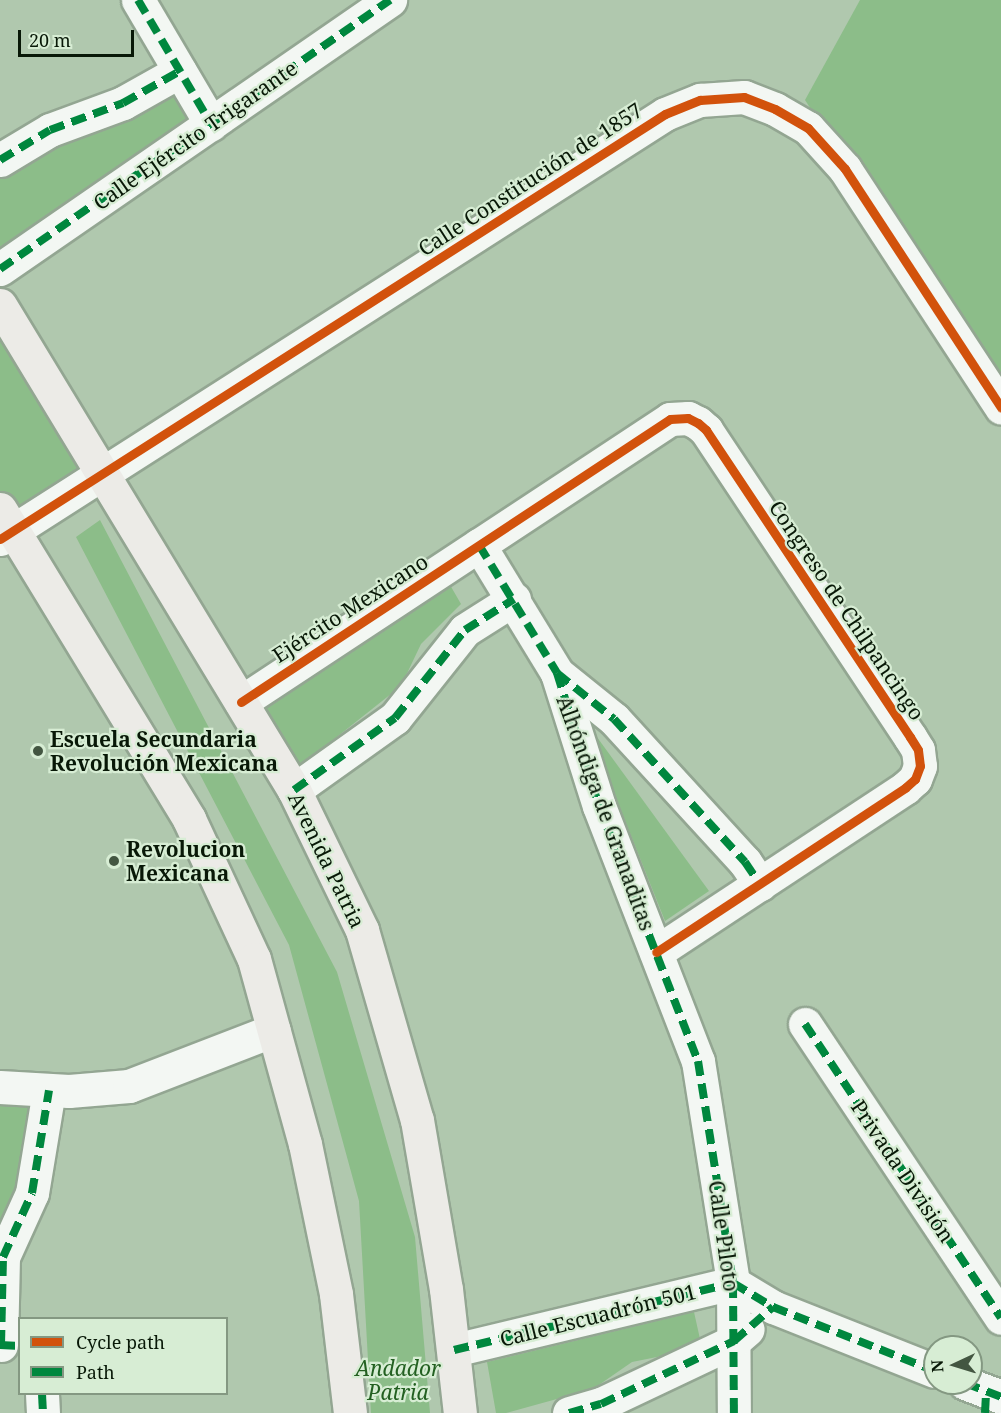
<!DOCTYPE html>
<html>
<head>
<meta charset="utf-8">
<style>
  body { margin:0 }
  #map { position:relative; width:1001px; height:1413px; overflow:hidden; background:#b0c8ae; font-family:"Noto Serif",serif }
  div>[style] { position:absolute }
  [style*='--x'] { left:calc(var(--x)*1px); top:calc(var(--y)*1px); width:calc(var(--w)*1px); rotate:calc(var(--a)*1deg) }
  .green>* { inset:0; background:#8cbd89 }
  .roads { filter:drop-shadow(2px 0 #93a692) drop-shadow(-2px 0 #93a692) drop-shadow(0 2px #93a692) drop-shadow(0 -2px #93a692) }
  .street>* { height:33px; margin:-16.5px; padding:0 16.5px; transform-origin:16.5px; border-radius:16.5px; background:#f3f7f3 }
  .secondary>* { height:33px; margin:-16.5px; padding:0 16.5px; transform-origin:16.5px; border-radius:16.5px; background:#ecebe7 }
  .quiet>* { height:8px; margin-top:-4px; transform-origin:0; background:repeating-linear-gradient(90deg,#00873e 0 15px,transparent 0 23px) }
  .cycleway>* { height:9px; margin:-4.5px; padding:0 4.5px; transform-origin:4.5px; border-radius:4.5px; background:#d2520c }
  .dots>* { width:16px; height:16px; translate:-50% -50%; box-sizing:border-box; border:3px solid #d7edd4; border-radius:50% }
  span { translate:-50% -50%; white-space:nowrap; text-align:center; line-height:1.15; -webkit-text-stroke:4.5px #d7edd4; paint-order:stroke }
  .street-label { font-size:21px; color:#081807 }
  .poi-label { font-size:21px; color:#081807; font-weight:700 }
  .left { translate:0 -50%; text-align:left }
  .park-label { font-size:21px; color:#236021; font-style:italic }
  .legend { position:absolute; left:18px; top:1317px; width:210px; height:78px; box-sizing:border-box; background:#d7edd4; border:2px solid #849882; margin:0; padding:8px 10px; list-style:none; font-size:18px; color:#081807 }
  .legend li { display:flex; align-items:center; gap:12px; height:30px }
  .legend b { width:30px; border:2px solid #849882 }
  .north { position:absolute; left:923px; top:1335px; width:60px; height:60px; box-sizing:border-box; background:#d7edd4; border:2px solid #849882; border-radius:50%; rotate:266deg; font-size:16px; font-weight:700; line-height:24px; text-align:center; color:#081807 }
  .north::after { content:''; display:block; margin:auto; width:21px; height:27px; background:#435641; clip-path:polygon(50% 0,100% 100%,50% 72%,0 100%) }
  .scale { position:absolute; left:18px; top:30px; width:116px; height:27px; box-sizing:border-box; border:3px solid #081807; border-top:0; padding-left:8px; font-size:18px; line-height:21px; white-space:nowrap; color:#081807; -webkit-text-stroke:4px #d7edd4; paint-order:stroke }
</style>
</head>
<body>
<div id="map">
  <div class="green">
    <div style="clip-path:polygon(860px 0,1001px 0,1001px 402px,805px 100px)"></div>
    <div style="clip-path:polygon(180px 71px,211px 124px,0 269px,0 160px)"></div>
    <div style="clip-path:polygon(0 321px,85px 468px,8px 521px,0 509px)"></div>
    <div style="clip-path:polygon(100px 520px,337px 972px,415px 1237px,430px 1413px,371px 1413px,359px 1201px,289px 945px,76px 537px)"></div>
    <div style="clip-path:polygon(446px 578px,461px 604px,421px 644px,401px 686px,294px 771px,255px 708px)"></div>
    <div style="clip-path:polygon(594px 733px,709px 891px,665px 921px,610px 783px)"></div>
    <div style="clip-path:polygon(0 1087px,42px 1089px,0 1345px)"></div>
    <div style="clip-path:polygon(694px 1312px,702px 1348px,632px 1362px,593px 1389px,506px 1413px,496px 1413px,487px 1362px)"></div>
  </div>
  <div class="roads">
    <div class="street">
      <div style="--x:138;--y:0;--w:144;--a:59.5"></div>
      <div style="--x:0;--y:160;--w:58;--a:-31"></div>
      <div style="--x:50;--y:130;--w:78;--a:-20.3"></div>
      <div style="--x:123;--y:103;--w:65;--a:-29.3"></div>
      <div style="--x:0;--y:269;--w:474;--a:-34.6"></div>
      <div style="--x:0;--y:539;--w:789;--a:-32.58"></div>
      <div style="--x:665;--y:114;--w:38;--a:-22"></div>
      <div style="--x:700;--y:100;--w:44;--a:-3.9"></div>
      <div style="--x:744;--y:97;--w:33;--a:21"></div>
      <div style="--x:775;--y:109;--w:38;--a:30"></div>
      <div style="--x:808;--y:128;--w:55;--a:47.9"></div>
      <div style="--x:845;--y:169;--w:285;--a:56.8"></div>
      <div style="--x:479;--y:545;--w:150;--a:58.6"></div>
      <div style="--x:557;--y:673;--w:139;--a:72.5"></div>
      <div style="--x:599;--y:806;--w:274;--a:68.8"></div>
      <div style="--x:698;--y:1061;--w:225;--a:81"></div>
      <div style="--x:733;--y:1283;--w:130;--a:89.6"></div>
      <div style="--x:557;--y:673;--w:73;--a:38.9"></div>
      <div style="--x:614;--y:719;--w:194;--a:47.5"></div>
      <div style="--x:745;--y:862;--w:27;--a:56"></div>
      <div style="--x:241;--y:702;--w:514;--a:-33.41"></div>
      <div style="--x:670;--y:419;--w:18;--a:-3"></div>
      <div style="--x:688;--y:418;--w:11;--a:27"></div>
      <div style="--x:698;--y:423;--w:11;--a:41"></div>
      <div style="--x:706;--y:430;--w:369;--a:56.4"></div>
      <div style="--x:910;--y:737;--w:15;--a:58"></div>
      <div style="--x:918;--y:750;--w:16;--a:83"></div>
      <div style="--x:920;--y:766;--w:14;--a:111"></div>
      <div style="--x:915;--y:779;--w:13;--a:138"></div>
      <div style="--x:905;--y:788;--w:298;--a:146.6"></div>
      <div style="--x:294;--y:790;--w:124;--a:-35.5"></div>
      <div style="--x:395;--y:718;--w:112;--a:-51.5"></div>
      <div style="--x:465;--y:630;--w:58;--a:-32.3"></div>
      <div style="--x:805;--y:1024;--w:353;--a:56.3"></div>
      <div style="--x:0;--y:1087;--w:69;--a:3.3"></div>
      <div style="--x:69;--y:1091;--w:60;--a:-4.8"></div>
      <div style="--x:129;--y:1086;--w:155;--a:-21.1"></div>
      <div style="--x:1;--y:1345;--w:88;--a:-88.7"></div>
      <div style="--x:3;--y:1257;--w:70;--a:-65.6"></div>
      <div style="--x:32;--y:1193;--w:104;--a:-80.6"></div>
      <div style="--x:454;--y:1350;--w:287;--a:-13.5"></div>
      <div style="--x:733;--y:1283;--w:47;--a:31"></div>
      <div style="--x:773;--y:1307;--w:174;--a:21.6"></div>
      <div style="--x:965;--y:1383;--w:39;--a:21"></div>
      <div style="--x:42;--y:1394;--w:19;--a:87"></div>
      <div style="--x:569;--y:1413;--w:33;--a:-16"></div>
      <div style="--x:601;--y:1404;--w:147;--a:-25.3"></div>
      <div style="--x:734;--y:1341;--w:18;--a:-41"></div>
    </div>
    <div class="secondary">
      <div style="--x:0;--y:305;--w:567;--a:58.78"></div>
      <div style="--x:294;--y:790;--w:156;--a:64.1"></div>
      <div style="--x:362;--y:930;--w:198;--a:73.9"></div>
      <div style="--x:417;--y:1120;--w:171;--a:80.3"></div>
      <div style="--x:446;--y:1289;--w:125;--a:83.6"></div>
      <div style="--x:0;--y:509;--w:363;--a:58.6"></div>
      <div style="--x:189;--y:819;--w:154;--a:65.1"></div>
      <div style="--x:254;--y:959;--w:192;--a:74.6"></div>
      <div style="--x:305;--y:1144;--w:153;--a:78.3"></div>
      <div style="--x:336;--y:1294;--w:120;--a:83.3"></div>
    </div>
  </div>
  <div class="quiet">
    <div style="--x:138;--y:0;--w:144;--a:59.5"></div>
    <div style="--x:0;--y:160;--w:58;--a:-31"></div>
    <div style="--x:50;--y:130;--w:78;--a:-20.3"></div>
    <div style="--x:123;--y:103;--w:65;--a:-29.3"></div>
    <div style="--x:0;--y:269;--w:474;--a:-34.6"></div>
    <div style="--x:479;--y:545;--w:150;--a:58.6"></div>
    <div style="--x:557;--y:673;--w:139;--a:72.5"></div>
    <div style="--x:599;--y:806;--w:274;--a:68.8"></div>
    <div style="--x:698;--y:1061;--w:225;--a:81"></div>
    <div style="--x:733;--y:1283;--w:130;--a:89.6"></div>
    <div style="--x:557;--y:673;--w:73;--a:38.9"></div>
    <div style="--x:614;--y:719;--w:194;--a:47.5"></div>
    <div style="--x:745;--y:862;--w:27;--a:56"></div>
    <div style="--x:294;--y:790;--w:124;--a:-35.5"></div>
    <div style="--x:395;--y:718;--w:112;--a:-51.5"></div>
    <div style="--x:465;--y:630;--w:58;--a:-32.3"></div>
    <div style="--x:805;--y:1024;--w:353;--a:56.3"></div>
    <div style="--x:0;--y:1345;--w:20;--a:3"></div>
    <div style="--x:1;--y:1345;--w:88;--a:-88.7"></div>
    <div style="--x:3;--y:1257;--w:70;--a:-65.6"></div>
    <div style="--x:32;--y:1193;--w:104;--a:-80.6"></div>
    <div style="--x:454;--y:1350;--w:287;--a:-13.5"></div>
    <div style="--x:733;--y:1283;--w:47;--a:31"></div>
    <div style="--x:773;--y:1307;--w:174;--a:21.6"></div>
    <div style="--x:965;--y:1383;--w:39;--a:21"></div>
    <div style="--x:42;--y:1394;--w:19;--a:87"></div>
    <div style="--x:569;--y:1413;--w:33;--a:-16"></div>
    <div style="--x:601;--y:1404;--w:147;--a:-25.3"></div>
    <div style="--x:734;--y:1341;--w:52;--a:-41.1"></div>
    <div style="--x:985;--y:1413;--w:22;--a:-87"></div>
  </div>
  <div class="cycleway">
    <div style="--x:0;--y:539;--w:789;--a:-32.58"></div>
    <div style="--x:665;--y:114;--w:38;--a:-22"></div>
    <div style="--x:700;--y:100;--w:44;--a:-3.9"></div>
    <div style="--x:744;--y:97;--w:33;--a:21"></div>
    <div style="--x:775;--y:109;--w:38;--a:30"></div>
    <div style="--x:808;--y:128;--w:55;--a:47.9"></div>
    <div style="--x:845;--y:169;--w:285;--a:56.8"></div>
    <div style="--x:241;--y:702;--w:514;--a:-33.41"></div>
    <div style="--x:670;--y:419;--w:18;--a:-3"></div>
    <div style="--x:688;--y:418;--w:11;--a:27"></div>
    <div style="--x:698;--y:423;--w:11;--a:41"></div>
    <div style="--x:706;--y:430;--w:369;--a:56.4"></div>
    <div style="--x:910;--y:737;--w:15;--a:58"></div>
    <div style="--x:918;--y:750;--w:16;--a:83"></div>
    <div style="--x:920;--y:766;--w:14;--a:111"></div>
    <div style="--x:915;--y:779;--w:13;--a:138"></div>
    <div style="--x:905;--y:788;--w:298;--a:146.6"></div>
  </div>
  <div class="dots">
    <div style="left:38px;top:751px;background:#435641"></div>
    <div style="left:114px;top:861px;background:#435641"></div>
  </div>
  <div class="street-label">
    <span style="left:195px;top:135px;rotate:-35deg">Calle Ejército Trigarante</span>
    <span style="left:530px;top:179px;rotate:-33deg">Calle Constitución de 1857</span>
    <span style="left:350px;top:608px;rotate:-33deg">Ejército Mexicano</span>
    <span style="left:847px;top:610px;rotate:56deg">Congreso de Chilpancingo</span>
    <span style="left:606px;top:813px;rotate:70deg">Alhóndiga de Granaditas</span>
    <span style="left:327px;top:860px;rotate:64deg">Avenida Patria</span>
    <span style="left:903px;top:1171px;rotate:56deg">Privada División</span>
    <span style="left:724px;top:1236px;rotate:82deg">Calle Piloto</span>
    <span style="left:598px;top:1315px;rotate:-14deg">Calle Escuadrón 501</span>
  </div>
  <div class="poi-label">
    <span class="left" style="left:50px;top:751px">Escuela Secundaria<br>Revolución Mexicana</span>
    <span class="left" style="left:126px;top:861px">Revolucion<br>Mexicana</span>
  </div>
  <div class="park-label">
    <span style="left:398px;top:1380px">Andador<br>Patria</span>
  </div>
  <ul class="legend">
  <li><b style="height:8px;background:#d2520c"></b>Cycle path</li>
  <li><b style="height:8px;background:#00873e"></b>Path</li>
  </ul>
  <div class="north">N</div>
  <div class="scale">20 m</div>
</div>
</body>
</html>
